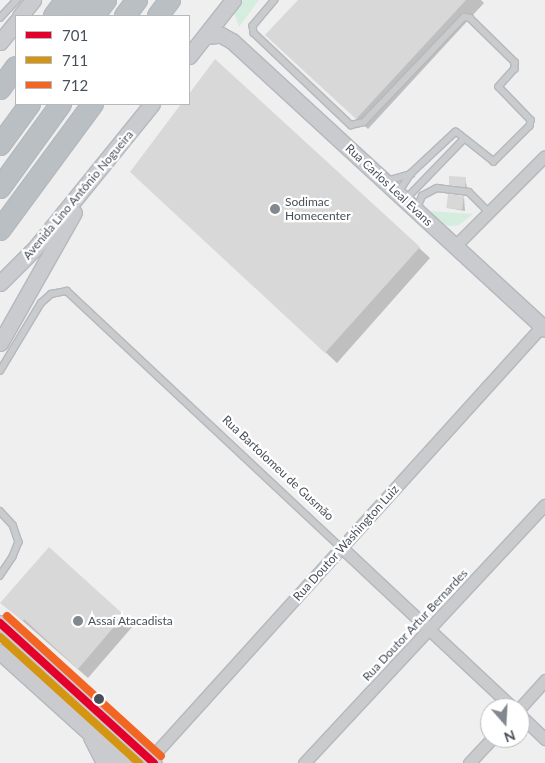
<!DOCTYPE html>
<html>
<head>
<meta charset="utf-8">
<style>
  body { margin:0 }
  #map { position:relative; width:545px; height:763px; overflow:hidden; background:#efefef; font-family:Lato,sans-serif }
  div>[style] { position:absolute }
  [style*='--x'] { left:calc(var(--x)*1px); top:calc(var(--y)*1px); width:calc(var(--w)*1px); rotate:calc(var(--a)*1deg) }
  .green>* { inset:0; background:#d4edde }
  .shadow>* { inset:0; background:#0003 }
  .building>* { inset:0; background:#d8d8d9; transform-origin:0 0 }
  .roads { filter:drop-shadow(1px 0 #b4b9be) drop-shadow(-1px 0 #b4b9be) drop-shadow(0 1px #b4b9be) drop-shadow(0 -1px #b4b9be) }
  .lane>* { height:5.5px; margin:-2.75px; padding:0 2.75px; transform-origin:2.75px; border-radius:2.75px; background:#c9cbcd }
  .street>* { height:11px; margin:-5.5px; padding:0 5.5px; transform-origin:5.5px; border-radius:5.5px; background:#c9cbcd }
  .secondary>* { height:15px; margin:-7.5px; padding:0 7.5px; transform-origin:7.5px; border-radius:7.5px; background:#cacbce }
  .highway>* { height:20px; margin:-10px; padding:0 10px; transform-origin:10px; border-radius:10px; background:#babfc4 }
  .bus-1>* { height:8px; margin:-4px; padding:0 4px; transform-origin:4px; border-radius:4px; background:#e4002b }
  .bus-2>* { height:8px; margin:-4px; padding:0 4px; transform-origin:4px; border-radius:4px; background:#d49512 }
  .bus-3>* { height:8px; margin:-4px; padding:0 4px; transform-origin:4px; border-radius:4px; background:#f26522 }
  .dots>* { width:14px; height:14px; translate:-50% -50%; box-sizing:border-box; border:2px solid #fff; border-radius:50% }
  span { translate:-50% -50%; white-space:nowrap; text-align:center; line-height:1.15; -webkit-text-stroke:4.5px #fff; paint-order:stroke }
  .street-label { font-size:12px; color:#47505a }
  .poi-label { font-size:12px; color:#47505a }
  .left { translate:0 -50%; text-align:left }
  .legend { position:absolute; left:15px; top:15px; width:175px; height:90px; box-sizing:border-box; background:#fff; border:1px solid #b5b9bd; margin:0; padding:6px 9px; list-style:none; font-size:15px; color:#47505a }
  .legend li { display:flex; align-items:center; gap:10px; height:25px }
  .legend b { width:25px; border:1px solid #b5b9bd }
  .north { position:absolute; left:480px; top:698px; width:50px; height:50px; box-sizing:border-box; background:#fff; border:1px solid #b5b9bd; border-radius:50%; rotate:161deg; font-size:14px; font-weight:700; line-height:20px; text-align:center; color:#47505a }
  .north::after { content:''; display:block; margin:auto; width:18px; height:22px; background:#82888e; clip-path:polygon(50% 0,100% 100%,50% 72%,0 100%) }
</style>
</head>
<body>
<div id="map">
  <div class="green">
    <div style="clip-path:polygon(243px 0,259px 0,239px 27px,234px 12px)"></div>
    <div style="clip-path:polygon(430px 211px,473px 214px,459px 225px,451px 226px,444px 225px)"></div>
  </div>
  <div class="shadow">
    <div style="clip-path:polygon(300px 0,481px 0,484px 3px,368px 129px,278px 46px)"></div>
    <div style="clip-path:polygon(215px 61px,430px 258px,337px 363px,132px 172px,183px 104px,189px 104px,189px 96px)"></div>
    <div style="clip-path:polygon(465px 178px,467px 188px,450px 184px)"></div>
    <div style="clip-path:polygon(464px 197px,465px 211px,448px 208px)"></div>
    <div style="clip-path:polygon(2px 603px,123px 616px,133px 626px,88px 678px)"></div>
  </div>
  <div class="building">
    <div style="clip-path:polygon(298px 0,466px 0,356px 119px,265px 35px)"></div>
    <div style="clip-path:polygon(215px 59px,420px 247px,325px 353px,130px 172px,181px 104px,189px 104px,189px 94px)"></div>
    <div style="clip-path:polygon(449px 176px,466px 177px,465px 187px,449px 185px)"></div>
    <div style="left:448px;top:194px;width:16px;height:14px;rotate:7deg"></div>
    <div style="clip-path:polygon(49px 547px,124px 615px,78px 669px,24px 619px,23px 621px,0 603px)"></div>
  </div>
  <div class="roads">
    <div class="lane">
      <div style="--x:275;--y:0;--w:34;--a:130"></div>
      <div style="--x:253;--y:26;--w:7;--a:82"></div>
      <div style="--x:254;--y:33;--w:134;--a:43.5"></div>
      <div style="--x:351;--y:125;--w:13;--a:-13"></div>
      <div style="--x:364;--y:122;--w:145;--a:-46.4"></div>
      <div style="--x:464;--y:17;--w:6;--a:9"></div>
      <div style="--x:470;--y:18;--w:63;--a:44.4"></div>
      <div style="--x:515;--y:62;--w:7;--a:90"></div>
      <div style="--x:515;--y:69;--w:24;--a:132"></div>
      <div style="--x:499;--y:87;--w:46;--a:45.9"></div>
      <div style="--x:531;--y:120;--w:6;--a:99"></div>
      <div style="--x:530;--y:126;--w:51;--a:135"></div>
      <div style="--x:494;--y:162;--w:48;--a:-141.7"></div>
      <div style="--x:456;--y:132;--w:62;--a:137"></div>
      <div style="--x:411;--y:174;--w:24;--a:123"></div>
      <div style="--x:0;--y:18;--w:25;--a:-47"></div>
      <div style="--x:387;--y:181;--w:25;--a:-16"></div>
      <div style="--x:405;--y:200;--w:85;--a:-46"></div>
      <div style="--x:417;--y:208;--w:13;--a:-67"></div>
      <div style="--x:422;--y:196;--w:17;--a:-28"></div>
      <div style="--x:437;--y:188;--w:32;--a:7"></div>
      <div style="--x:469;--y:192;--w:28;--a:45"></div>
      <div style="--x:0;--y:371;--w:79;--a:-58.9"></div>
      <div style="--x:41;--y:303;--w:13;--a:-42"></div>
      <div style="--x:51;--y:294;--w:16;--a:-11"></div>
      <div style="--x:67;--y:291;--w:375;--a:43.1"></div>
      <div style="--x:0;--y:511;--w:19;--a:47"></div>
      <div style="--x:13;--y:525;--w:18;--a:71"></div>
      <div style="--x:19;--y:542;--w:16;--a:112"></div>
      <div style="--x:13;--y:557;--w:23;--a:124"></div>
    </div>
    <div class="street">
      <div style="--x:455;--y:246;--w:127;--a:-45"></div>
      <div style="--x:341;--y:547;--w:236;--a:43.1"></div>
      <div style="--x:520;--y:708;--w:38;--a:-48"></div>
      <div style="--x:520;--y:715;--w:35;--a:44"></div>
      <div style="--x:150;--y:759;--w:584;--a:-47.85"></div>
      <div style="--x:304;--y:763;--w:353;--a:-47"></div>
      <div style="--x:469;--y:763;--w:34;--a:-47"></div>
    </div>
    <div class="secondary">
      <div style="--x:20;--y:16;--w:21;--a:-51"></div>
      <div style="--x:205;--y:36;--w:16;--a:-4"></div>
      <div style="--x:221;--y:35;--w:13;--a:29"></div>
      <div style="--x:232;--y:41;--w:425;--a:42.6"></div>
      <div style="--x:0;--y:42;--w:26;--a:-51"></div>
      <div style="--x:189;--y:56;--w:71;--a:-51.8"></div>
      <div style="--x:0;--y:283;--w:51;--a:-45"></div>
      <div style="--x:36;--y:247;--w:184;--a:-51"></div>
      <div style="--x:0;--y:343;--w:150;--a:-60.5"></div>
      <div style="--x:0;--y:623;--w:208;--a:42.3"></div>
      <div style="--x:0;--y:652;--w:166;--a:42.1"></div>
      <div style="--x:91;--y:737;--w:29;--a:63"></div>
    </div>
    <div class="highway">
      <div style="--x:54;--y:16;--w:20;--a:-53"></div>
      <div style="--x:76;--y:16;--w:20;--a:-53"></div>
      <div style="--x:94;--y:16;--w:20;--a:-53"></div>
      <div style="--x:125;--y:16;--w:20;--a:-53"></div>
      <div style="--x:158;--y:16;--w:20;--a:-53"></div>
      <div style="--x:0;--y:89;--w:27;--a:-54"></div>
      <div style="--x:0;--y:145;--w:51;--a:-53.8"></div>
      <div style="--x:0;--y:188;--w:104;--a:-54"></div>
      <div style="--x:0;--y:230;--w:157;--a:-53.6"></div>
    </div>
  </div>
  <div class="bus-1">
    <div style="--x:0;--y:623;--w:208;--a:42.3"></div>
  </div>
  <div class="bus-2">
    <div style="--x:0;--y:637;--w:188;--a:42.2"></div>
  </div>
  <div class="bus-3">
    <div style="--x:7;--y:616;--w:208;--a:42.3"></div>
  </div>
  <div class="dots">
    <div style="left:275px;top:209px;background:#82888e"></div>
    <div style="left:78px;top:621px;background:#82888e"></div>
    <div style="left:99px;top:699px;background:#47505a"></div>
  </div>
  <div class="street-label">
    <span style="left:389px;top:185px;rotate:43deg">Rua Carlos Leal Evans</span>
    <span style="left:78px;top:195px;rotate:-50deg">Avenida Lino Antônio Nogueira</span>
    <span style="left:278px;top:468px;rotate:43deg">Rua Bartolomeu de Gusmão</span>
    <span style="left:346px;top:543px;rotate:-48deg">Rua Doutor Washington Luiz</span>
    <span style="left:415px;top:625px;rotate:-47deg">Rua Doutor Artur Bernardes</span>
  </div>
  <div class="poi-label">
    <span class="left" style="left:285px;top:209px">Sodimac<br>Homecenter</span>
    <span class="left" style="left:88px;top:621px">Assaí Atacadista</span>
  </div>
  <ul class="legend">
  <li><b style="height:6px;background:#e4002b"></b>701</li>
  <li><b style="height:6px;background:#d49512"></b>711</li>
  <li><b style="height:6px;background:#f26522"></b>712</li>
  </ul>
  <div class="north">N</div>
</div>
</body>
</html>
